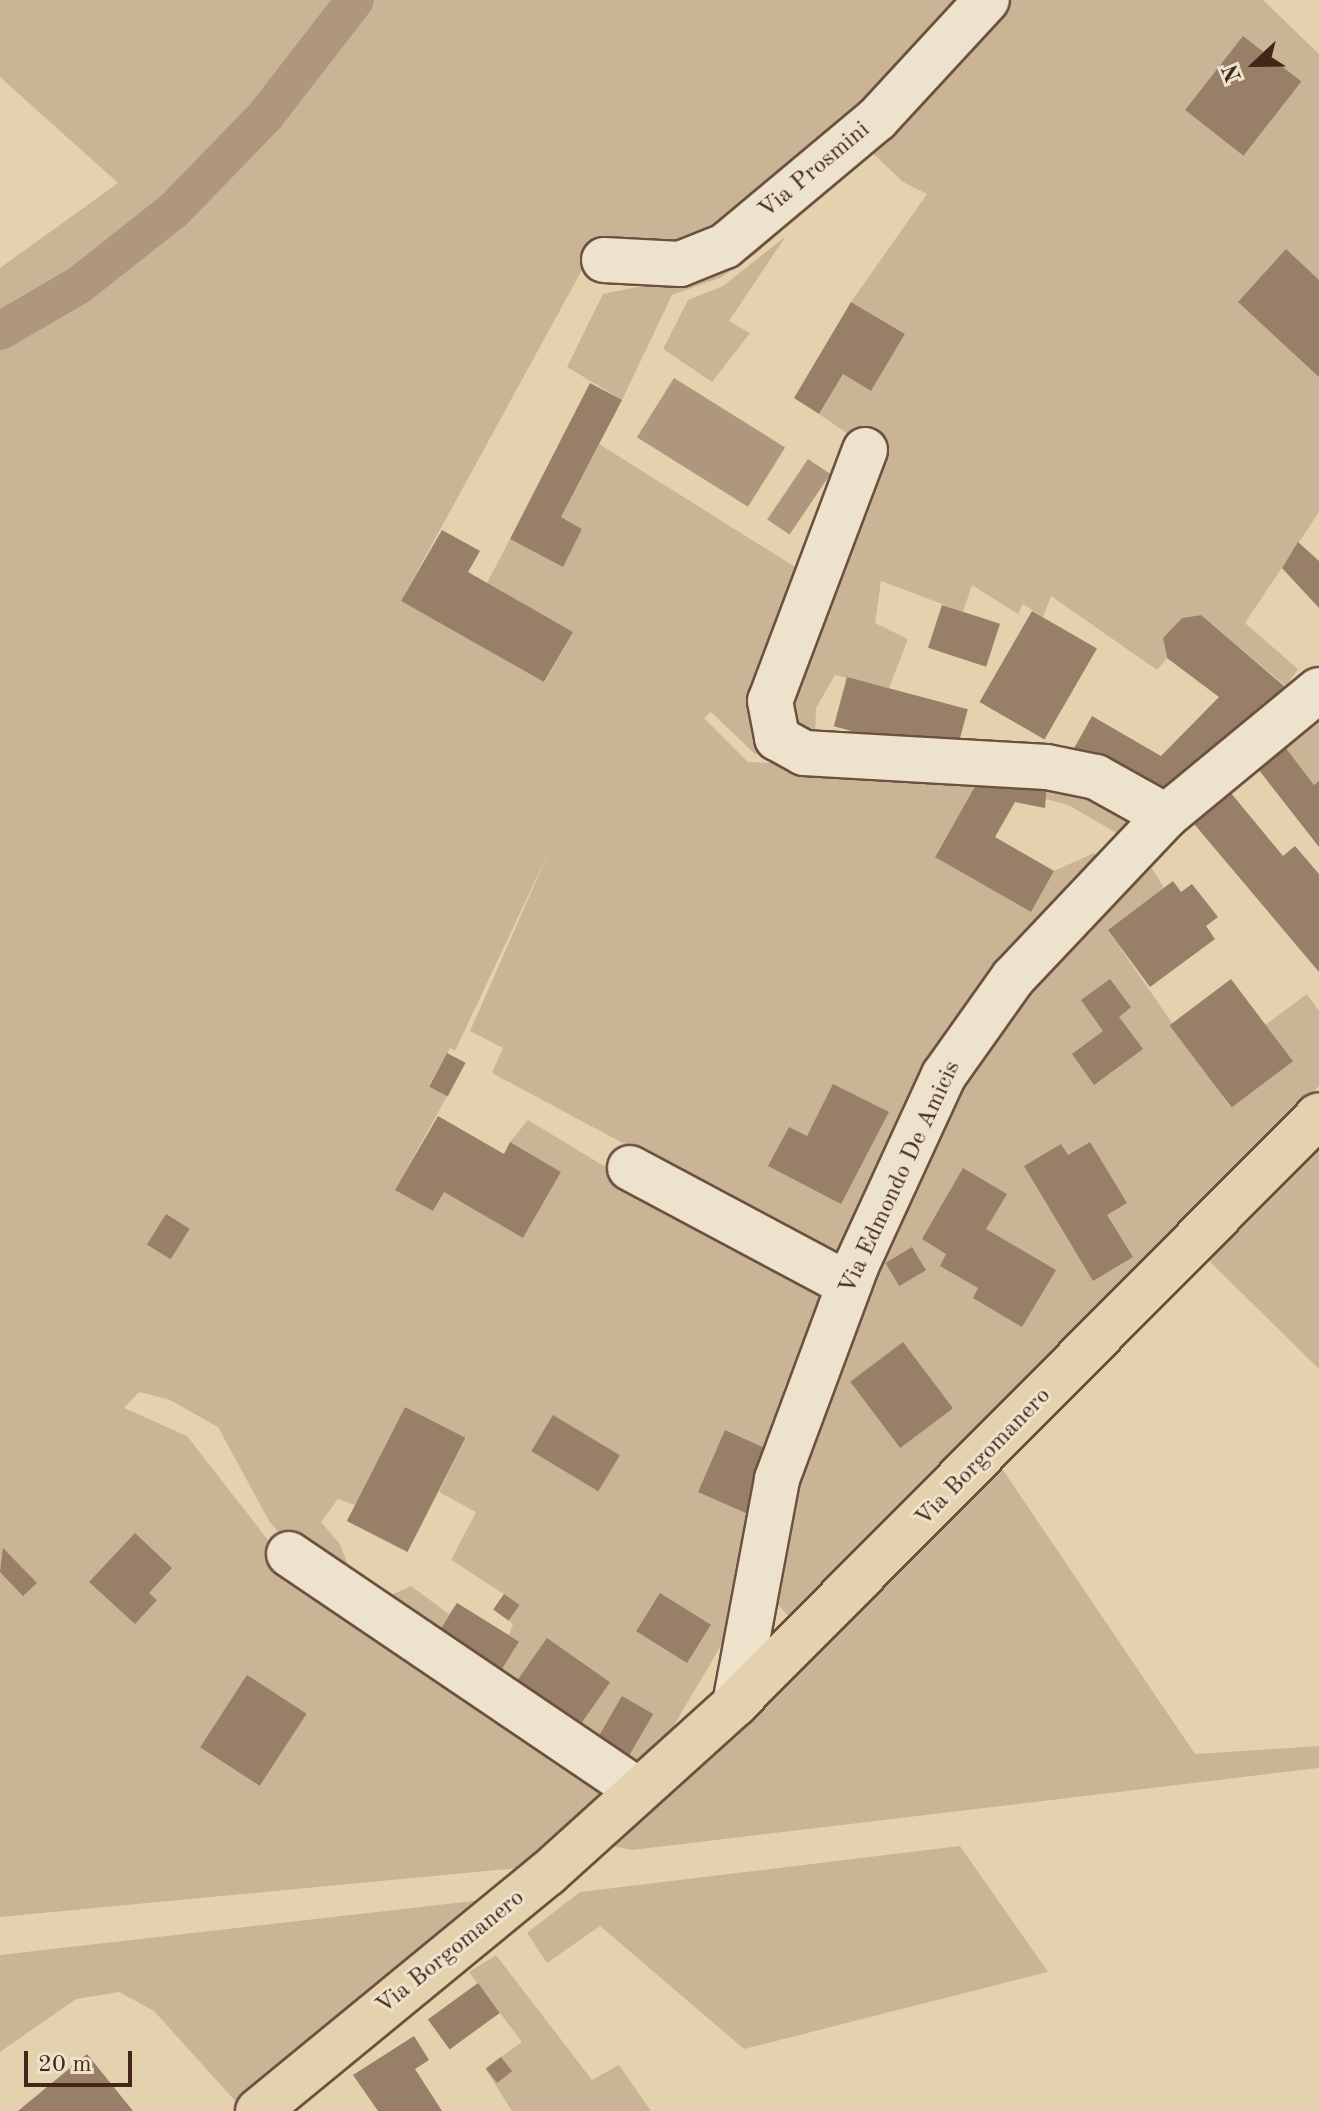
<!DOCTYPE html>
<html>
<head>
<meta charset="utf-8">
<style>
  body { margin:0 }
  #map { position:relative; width:1319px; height:2111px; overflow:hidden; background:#e4d2af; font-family:"Old Standard TT",serif }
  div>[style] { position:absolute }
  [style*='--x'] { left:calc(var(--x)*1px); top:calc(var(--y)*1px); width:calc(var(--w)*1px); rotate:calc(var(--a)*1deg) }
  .green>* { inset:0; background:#c9b596 }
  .water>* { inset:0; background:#ae977c; transform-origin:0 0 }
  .canal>* { height:38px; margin:-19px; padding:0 19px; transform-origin:19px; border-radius:19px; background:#ae977c }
  .building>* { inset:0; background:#987f67; transform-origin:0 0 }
  .roads { filter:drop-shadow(2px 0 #6d503f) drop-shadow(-2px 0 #6d503f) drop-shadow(0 2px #6d503f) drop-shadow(0 -2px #6d503f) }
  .minor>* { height:44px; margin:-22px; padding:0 22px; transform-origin:22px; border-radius:22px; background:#ede2cb }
  .major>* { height:44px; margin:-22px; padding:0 22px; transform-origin:22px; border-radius:22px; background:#e4d2af }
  span { translate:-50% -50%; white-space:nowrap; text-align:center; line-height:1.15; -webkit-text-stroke:6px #ede2cb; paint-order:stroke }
  .street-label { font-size:24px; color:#45251a }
  .north { position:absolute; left:1215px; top:24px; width:80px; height:80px; -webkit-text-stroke:6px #ede2cb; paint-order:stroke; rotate:248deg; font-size:22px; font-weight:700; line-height:32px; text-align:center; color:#45251a }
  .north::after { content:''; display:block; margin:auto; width:28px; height:36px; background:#45251a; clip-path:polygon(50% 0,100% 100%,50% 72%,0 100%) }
  .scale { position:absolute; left:24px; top:2051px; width:108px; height:36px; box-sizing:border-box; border:4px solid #45251a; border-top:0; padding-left:10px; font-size:24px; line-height:28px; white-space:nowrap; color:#45251a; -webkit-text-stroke:6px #ede2cb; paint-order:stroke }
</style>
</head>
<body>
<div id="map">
  <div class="green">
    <div style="clip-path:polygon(evenodd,0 0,963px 0,874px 109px,688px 249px,594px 248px,401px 601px,545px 682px,573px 632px,487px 583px,510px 539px,563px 566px,582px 529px,561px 517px,599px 444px,808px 575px,777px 755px,755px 754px,711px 712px,704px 718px,748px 762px,962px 770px,1146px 810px,1122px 836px,1068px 805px,978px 781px,935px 856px,1031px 912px,1054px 871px,1094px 853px,1100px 858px,841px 1262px,784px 1388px,726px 1637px,663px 1744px,633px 1770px,374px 1603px,411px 1586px,449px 1614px,457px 1603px,509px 1635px,513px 1624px,494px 1610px,504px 1594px,451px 1560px,476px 1512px,439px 1492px,466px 1438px,405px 1407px,355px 1505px,338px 1499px,321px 1522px,340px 1544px,349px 1568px,331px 1572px,293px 1550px,269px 1521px,218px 1427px,170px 1400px,139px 1392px,124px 1408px,187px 1436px,282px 1558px,616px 1787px,528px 1867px,0 1917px,0 268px,118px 183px,0 77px,0 0,551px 847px,470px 1031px,503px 1048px,492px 1073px,630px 1147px,617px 1174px,528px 1120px,510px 1142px,561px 1172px,523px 1238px,444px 1192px,433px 1211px,396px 1189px,447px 1096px,429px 1085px,450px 1048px,455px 1051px,551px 847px)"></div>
    <div style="clip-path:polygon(1002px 0,1263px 0,1319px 54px,1319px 512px,1245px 623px,1298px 669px,1286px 686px,1200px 615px,1182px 618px,1163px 638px,1167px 658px,1157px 670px,1051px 596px,1043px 617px,1023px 604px,1018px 614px,972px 585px,963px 612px,881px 581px,875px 623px,908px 639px,889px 688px,835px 675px,816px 708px,815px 738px,784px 720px,851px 436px,819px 414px,843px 374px,871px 391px,905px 334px,851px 302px,927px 194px,903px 182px,862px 143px)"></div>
    <div style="clip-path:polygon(792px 205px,802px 212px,757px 253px,722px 277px,672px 295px,622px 400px,567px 367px,603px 294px,680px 278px)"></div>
    <div style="clip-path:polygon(786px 236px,729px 321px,750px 333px,712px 382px,663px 349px,688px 300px,723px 286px)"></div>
    <div style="clip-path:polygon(1319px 709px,1319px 781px,1314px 785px,1279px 739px)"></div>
    <div style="clip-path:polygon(1152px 868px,1164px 888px,1108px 930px,1230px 1107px,1292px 1061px,1265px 1025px,1307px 994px,1319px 1011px,1319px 1086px,903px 1514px,788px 1616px,769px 1594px,792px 1487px,861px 1292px,960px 1082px,1023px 991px)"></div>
    <div style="clip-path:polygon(1319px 1142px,1319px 1369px,1206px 1258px)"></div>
    <div style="clip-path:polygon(1003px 1470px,1195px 1754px,1319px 1746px,1319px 1768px,632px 1850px,612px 1846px)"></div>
    <div style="clip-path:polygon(960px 1846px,1048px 1972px,744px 2049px,600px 1926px,547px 1963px,527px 1933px,580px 1892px)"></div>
    <div style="clip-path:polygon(491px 1899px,237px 2103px,154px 2011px,119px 1992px,76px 1999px,0 2052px,0 1955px)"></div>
    <div style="clip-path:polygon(496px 1955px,592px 2080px,619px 2065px,651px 2111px,512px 2111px,485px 2068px,522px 2042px,469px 1972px)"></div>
  </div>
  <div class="water">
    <div style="left:674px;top:378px;width:131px;height:70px;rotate:32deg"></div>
    <div style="left:808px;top:459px;width:27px;height:73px;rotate:34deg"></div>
  </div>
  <div class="canal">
    <div style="--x:0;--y:331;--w:91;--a:-30.2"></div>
    <div style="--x:79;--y:285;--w:121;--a:-38.3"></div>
    <div style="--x:174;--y:210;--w:132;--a:-45.9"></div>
    <div style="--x:266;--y:115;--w:145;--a:-52.3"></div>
  </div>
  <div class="building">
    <div style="left:1243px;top:36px;width:74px;height:94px;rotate:38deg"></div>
    <div style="clip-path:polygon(1286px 249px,1319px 280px,1319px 377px,1238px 302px)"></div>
    <div style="clip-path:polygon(851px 302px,905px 334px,871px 391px,843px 374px,819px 414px,794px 398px)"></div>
    <div style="clip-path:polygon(590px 383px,622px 400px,561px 517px,582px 529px,563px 567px,510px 539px)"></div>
    <div style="clip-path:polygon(442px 530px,480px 551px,468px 572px,573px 632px,544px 682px,401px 601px)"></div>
    <div style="clip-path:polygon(1298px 542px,1319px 561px,1319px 608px,1282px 568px)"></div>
    <div style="left:942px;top:605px;width:61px;height:45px;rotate:18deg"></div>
    <div style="left:1032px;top:611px;width:75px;height:105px;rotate:30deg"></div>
    <div style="clip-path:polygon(1201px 615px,1290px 691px,1162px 807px,1072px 752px,1092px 716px,1161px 756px,1219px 697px,1167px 658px,1163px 638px,1182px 618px)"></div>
    <div style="left:847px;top:677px;width:125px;height:51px;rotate:15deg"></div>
    <div style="clip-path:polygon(1279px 739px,1314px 785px,1319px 781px,1319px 847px,1251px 760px)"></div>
    <div style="clip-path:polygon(978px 781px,1047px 782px,1045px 808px,1015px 802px,995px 837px,1054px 871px,1031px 912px,935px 857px)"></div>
    <div style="clip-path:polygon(1221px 781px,1283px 856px,1295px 846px,1319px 874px,1319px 972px,1184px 812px)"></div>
    <div style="clip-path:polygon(1173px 881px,1181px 892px,1192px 884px,1218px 917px,1206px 926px,1215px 939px,1150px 987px,1108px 930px)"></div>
    <div style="clip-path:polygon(1110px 979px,1131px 1007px,1119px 1017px,1143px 1049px,1094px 1085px,1072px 1054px,1103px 1031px,1081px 1000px)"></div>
    <div style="left:1231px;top:979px;width:103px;height:77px;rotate:53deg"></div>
    <div style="left:447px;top:1053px;width:21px;height:38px;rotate:28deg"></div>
    <div style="clip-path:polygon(833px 1084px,889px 1112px,841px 1204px,768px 1166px,789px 1127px,807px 1136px)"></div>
    <div style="clip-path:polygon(438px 1116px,504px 1154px,510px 1142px,561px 1172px,523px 1238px,444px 1192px,433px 1211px,395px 1190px)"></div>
    <div style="clip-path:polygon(1090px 1142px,1127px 1203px,1107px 1215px,1133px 1257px,1093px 1281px,1024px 1166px,1061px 1144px,1068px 1155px)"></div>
    <div style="clip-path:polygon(963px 1168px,1007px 1194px,986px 1229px,1056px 1270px,1022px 1327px,973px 1298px,978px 1288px,940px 1266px,946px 1254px,922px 1239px)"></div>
    <div style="left:166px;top:1214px;width:28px;height:36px;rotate:32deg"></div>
    <div style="left:912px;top:1247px;width:27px;height:31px;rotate:59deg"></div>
    <div style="left:903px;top:1342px;width:83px;height:66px;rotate:53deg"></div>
    <div style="left:405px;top:1407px;width:68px;height:128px;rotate:27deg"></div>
    <div style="left:553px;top:1415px;width:78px;height:42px;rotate:31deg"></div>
    <div style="clip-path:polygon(725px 1430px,767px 1449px,755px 1476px,763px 1479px,748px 1514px,698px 1492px)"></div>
    <div style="clip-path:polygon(135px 1533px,172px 1568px,149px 1593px,157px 1600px,135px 1624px,89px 1582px)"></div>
    <div style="clip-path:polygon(3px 1548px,37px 1583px,23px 1596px,0 1572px)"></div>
    <div style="left:660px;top:1593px;width:60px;height:45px;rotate:32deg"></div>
    <div style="left:504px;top:1594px;width:19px;height:19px;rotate:35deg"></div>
    <div style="left:457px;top:1603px;width:73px;height:46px;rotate:32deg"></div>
    <div style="left:547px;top:1638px;width:77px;height:65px;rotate:35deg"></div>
    <div style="left:247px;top:1675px;width:71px;height:86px;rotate:33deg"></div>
    <div style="left:622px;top:1696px;width:36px;height:59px;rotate:30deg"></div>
    <div style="left:478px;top:1983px;width:37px;height:62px;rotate:54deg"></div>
    <div style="clip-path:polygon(414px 2036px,429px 2060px,415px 2069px,442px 2111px,378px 2111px,353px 2075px)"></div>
    <div style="clip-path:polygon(87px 2054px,133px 2111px,18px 2111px)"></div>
    <div style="left:501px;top:2057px;width:18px;height:19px;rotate:52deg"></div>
  </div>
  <div class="roads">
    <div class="minor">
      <div style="--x:604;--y:260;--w:76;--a:3"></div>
      <div style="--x:680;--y:264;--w:48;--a:-21.8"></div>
      <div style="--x:725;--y:246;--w:198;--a:-39.9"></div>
      <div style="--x:877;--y:119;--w:162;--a:-47.3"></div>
      <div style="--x:865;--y:450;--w:268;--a:110.7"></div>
      <div style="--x:770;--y:701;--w:38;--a:79"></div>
      <div style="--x:777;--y:738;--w:31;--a:29"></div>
      <div style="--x:804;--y:753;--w:243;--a:3.3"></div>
      <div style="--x:1047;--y:767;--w:50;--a:11.5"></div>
      <div style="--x:1096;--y:777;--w:80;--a:29.1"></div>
      <div style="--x:630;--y:1168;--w:248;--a:28.1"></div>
      <div style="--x:289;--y:1554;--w:420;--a:34.1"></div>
      <div style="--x:735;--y:1704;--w:229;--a:-79.4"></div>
      <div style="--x:777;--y:1479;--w:229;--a:-69.6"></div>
      <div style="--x:857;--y:1264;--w:208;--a:-65.3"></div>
      <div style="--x:944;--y:1075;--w:119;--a:-54.6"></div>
      <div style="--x:1013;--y:978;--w:223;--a:-46.6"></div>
      <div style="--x:1166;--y:816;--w:198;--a:-39.5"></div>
    </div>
    <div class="major">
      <div style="--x:258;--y:2111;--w:374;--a:-39.4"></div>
      <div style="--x:547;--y:1874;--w:253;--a:-42.1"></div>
      <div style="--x:735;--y:1704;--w:829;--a:-45.24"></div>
    </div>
  </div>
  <div class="street-label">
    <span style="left:815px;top:171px;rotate:-40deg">Via Prosmini</span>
    <span style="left:901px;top:1178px;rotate:-65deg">Via Edmondo De Amicis</span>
    <span style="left:984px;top:1458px;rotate:-46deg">Via Borgomanero</span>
    <span style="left:451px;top:1953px;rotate:-39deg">Via Borgomanero</span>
  </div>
  <div class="north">N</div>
  <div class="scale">20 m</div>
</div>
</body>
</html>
